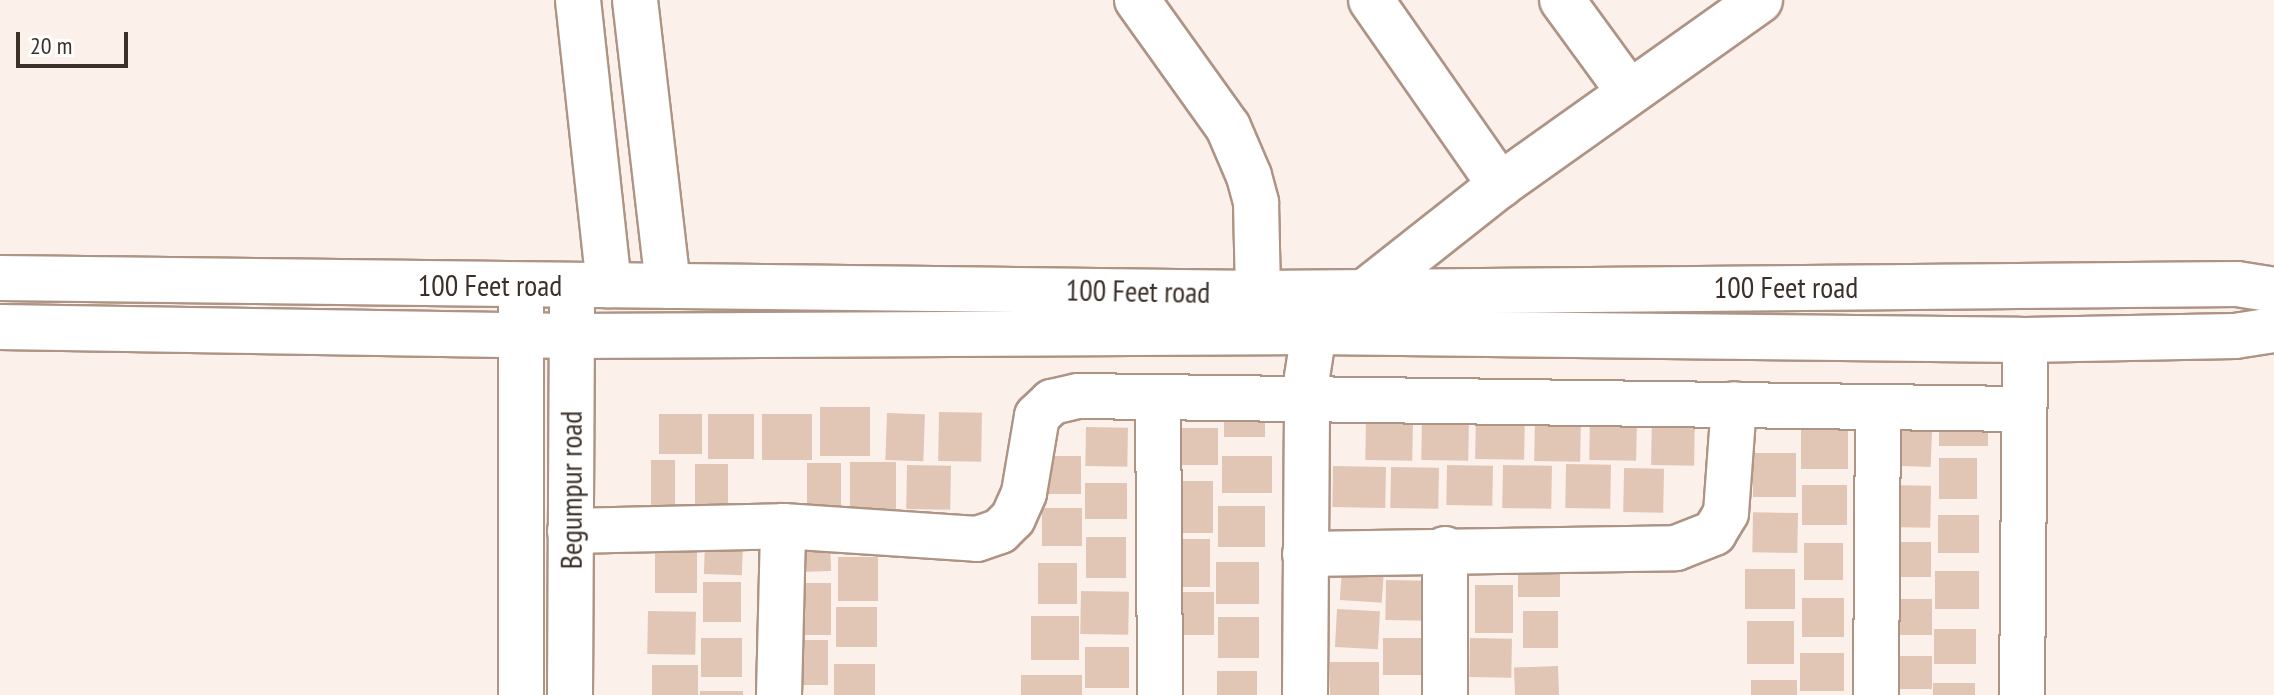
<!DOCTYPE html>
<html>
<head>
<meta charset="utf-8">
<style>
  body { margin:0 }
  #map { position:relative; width:2274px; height:695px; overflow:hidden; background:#fcf1ea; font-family:"PT Sans Narrow",sans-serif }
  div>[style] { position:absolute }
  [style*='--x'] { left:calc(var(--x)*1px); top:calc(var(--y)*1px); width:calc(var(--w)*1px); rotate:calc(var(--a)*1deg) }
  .building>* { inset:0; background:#e1c6b5; transform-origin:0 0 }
  .roads { filter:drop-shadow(2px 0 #ae9485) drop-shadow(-2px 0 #ae9485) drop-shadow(0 2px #ae9485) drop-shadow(0 -2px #ae9485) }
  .minor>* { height:44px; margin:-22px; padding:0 22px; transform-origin:22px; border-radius:22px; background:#fff }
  span { translate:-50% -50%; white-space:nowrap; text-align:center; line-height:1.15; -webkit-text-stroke:7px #fff; paint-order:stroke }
  .street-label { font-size:30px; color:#3b302a }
  .scale { position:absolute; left:16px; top:32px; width:112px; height:36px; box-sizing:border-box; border:4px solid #3b302a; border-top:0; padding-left:10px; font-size:24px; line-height:28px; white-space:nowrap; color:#3b302a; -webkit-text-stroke:6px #fff; paint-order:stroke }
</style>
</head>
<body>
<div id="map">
  <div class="building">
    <div style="left:820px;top:407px;width:50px;height:49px"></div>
    <div style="left:1476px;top:409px;width:49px;height:50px;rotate:1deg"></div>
    <div style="left:939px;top:412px;width:43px;height:49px;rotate:1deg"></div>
    <div style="left:1988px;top:412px;width:34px;height:49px;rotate:90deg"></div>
    <div style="left:887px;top:413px;width:38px;height:47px;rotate:2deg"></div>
    <div style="left:1535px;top:413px;width:46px;height:48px;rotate:1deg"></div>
    <div style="left:1652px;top:413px;width:43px;height:52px;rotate:1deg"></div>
    <div style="left:659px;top:414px;width:43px;height:40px"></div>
    <div style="left:708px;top:414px;width:46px;height:45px"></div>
    <div style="left:762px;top:414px;width:50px;height:46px"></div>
    <div style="left:1590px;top:414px;width:47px;height:46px;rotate:1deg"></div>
    <div style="left:1422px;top:417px;width:47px;height:43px;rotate:1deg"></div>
    <div style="left:1224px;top:418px;width:41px;height:19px"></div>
    <div style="left:1366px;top:418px;width:47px;height:42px;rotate:1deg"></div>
    <div style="left:1086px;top:427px;width:42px;height:39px;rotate:1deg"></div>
    <div style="left:1175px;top:428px;width:43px;height:37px"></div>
    <div style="left:1801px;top:429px;width:47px;height:40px"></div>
    <div style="left:1932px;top:429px;width:38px;height:43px;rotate:92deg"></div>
    <div style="left:1753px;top:453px;width:43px;height:44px"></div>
    <div style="left:1039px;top:456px;width:42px;height:38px"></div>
    <div style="left:1222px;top:456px;width:50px;height:37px"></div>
    <div style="left:1977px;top:458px;width:41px;height:38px;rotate:90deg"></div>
    <div style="left:651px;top:460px;width:24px;height:48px"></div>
    <div style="left:896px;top:462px;width:47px;height:46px;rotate:90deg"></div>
    <div style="left:841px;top:463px;width:44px;height:34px;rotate:90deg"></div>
    <div style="left:695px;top:464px;width:33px;height:44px"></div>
    <div style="left:1566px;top:464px;width:45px;height:44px;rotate:1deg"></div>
    <div style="left:907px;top:465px;width:44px;height:44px;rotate:1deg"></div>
    <div style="left:1447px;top:465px;width:46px;height:40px;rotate:1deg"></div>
    <div style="left:1503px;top:465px;width:49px;height:43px;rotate:1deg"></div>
    <div style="left:1333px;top:466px;width:53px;height:41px;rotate:1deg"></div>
    <div style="left:1391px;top:467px;width:48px;height:41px;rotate:1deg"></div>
    <div style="left:1624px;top:468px;width:40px;height:44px;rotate:1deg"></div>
    <div style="left:1178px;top:481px;width:35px;height:52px"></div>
    <div style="left:1085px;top:483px;width:42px;height:36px"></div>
    <div style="left:1802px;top:485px;width:45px;height:40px"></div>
    <div style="left:1888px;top:485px;width:43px;height:42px;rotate:1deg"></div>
    <div style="left:1218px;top:506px;width:47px;height:41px"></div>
    <div style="left:1042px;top:508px;width:40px;height:38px"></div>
    <div style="left:1798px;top:513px;width:40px;height:45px;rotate:91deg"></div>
    <div style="left:1938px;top:515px;width:41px;height:38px"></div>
    <div style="left:1086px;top:537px;width:40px;height:41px"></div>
    <div style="left:1176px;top:539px;width:34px;height:48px"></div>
    <div style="left:830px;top:540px;width:31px;height:45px;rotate:88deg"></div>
    <div style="left:705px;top:542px;width:38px;height:32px;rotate:2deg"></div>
    <div style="left:1891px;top:542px;width:40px;height:35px"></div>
    <div style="left:1843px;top:543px;width:37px;height:39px;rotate:90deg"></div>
    <div style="left:655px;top:552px;width:42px;height:41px"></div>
    <div style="left:1343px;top:554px;width:42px;height:46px;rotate:4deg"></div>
    <div style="left:838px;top:557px;width:40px;height:44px"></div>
    <div style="left:1518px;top:557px;width:42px;height:40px"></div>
    <div style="left:1216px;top:562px;width:43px;height:42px"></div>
    <div style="left:1038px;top:563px;width:39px;height:41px"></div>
    <div style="left:1745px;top:569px;width:50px;height:40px"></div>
    <div style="left:1935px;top:571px;width:44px;height:38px"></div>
    <div style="left:1386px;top:580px;width:41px;height:40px;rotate:1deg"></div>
    <div style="left:741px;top:582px;width:40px;height:38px;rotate:90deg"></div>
    <div style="left:787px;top:583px;width:44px;height:52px"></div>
    <div style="left:1475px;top:585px;width:38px;height:48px"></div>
    <div style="left:1081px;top:591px;width:48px;height:43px;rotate:1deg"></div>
    <div style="left:1172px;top:592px;width:42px;height:43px"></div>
    <div style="left:1802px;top:598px;width:42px;height:39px"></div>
    <div style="left:1891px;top:599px;width:41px;height:36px"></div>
    <div style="left:836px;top:607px;width:41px;height:40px"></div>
    <div style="left:1337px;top:609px;width:43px;height:38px;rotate:3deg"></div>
    <div style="left:648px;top:611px;width:48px;height:43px;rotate:1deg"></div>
    <div style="left:1558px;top:611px;width:37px;height:35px;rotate:90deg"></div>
    <div style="left:1031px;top:616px;width:48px;height:44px"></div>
    <div style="left:1218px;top:617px;width:41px;height:41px"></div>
    <div style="left:1747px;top:621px;width:47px;height:43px"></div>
    <div style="left:1934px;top:629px;width:42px;height:35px"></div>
    <div style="left:701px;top:638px;width:41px;height:39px"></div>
    <div style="left:1426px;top:638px;width:37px;height:43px;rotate:90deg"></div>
    <div style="left:1470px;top:638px;width:42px;height:39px;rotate:1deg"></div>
    <div style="left:828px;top:640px;width:45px;height:38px;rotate:90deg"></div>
    <div style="left:1085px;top:647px;width:44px;height:41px"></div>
    <div style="left:1800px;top:653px;width:44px;height:38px"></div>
    <div style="left:1888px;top:656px;width:44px;height:33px"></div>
    <div style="left:1379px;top:662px;width:33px;height:49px;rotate:90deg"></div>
    <div style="left:834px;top:664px;width:41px;height:31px"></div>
    <div style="left:652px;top:665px;width:46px;height:30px"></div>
    <div style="left:1558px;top:666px;width:29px;height:44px;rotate:88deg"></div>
    <div style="left:1257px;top:671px;width:24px;height:40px;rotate:90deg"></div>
    <div style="left:1021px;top:675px;width:61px;height:20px"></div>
    <div style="left:1751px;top:680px;width:46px;height:15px"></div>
    <div style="left:1975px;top:683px;width:12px;height:42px;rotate:90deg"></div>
    <div style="left:700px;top:691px;width:43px;height:4px"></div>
  </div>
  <div class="roads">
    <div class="minor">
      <div style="--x:578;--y:0;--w:287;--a:83.8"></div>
      <div style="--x:635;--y:0;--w:288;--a:83.4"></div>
      <div style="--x:1137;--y:0;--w:156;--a:54.4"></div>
      <div style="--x:1228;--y:127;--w:53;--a:66.8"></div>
      <div style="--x:1249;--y:176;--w:28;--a:75"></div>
      <div style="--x:1256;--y:203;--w:90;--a:88.7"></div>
      <div style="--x:1371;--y:0;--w:226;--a:55.1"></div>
      <div style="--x:1562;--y:0;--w:114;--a:53.9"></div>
      <div style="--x:0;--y:278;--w:1258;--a:0.68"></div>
      <div style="--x:1258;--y:293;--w:979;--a:-0.53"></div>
      <div style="--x:2237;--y:284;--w:37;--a:9"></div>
      <div style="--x:0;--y:327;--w:573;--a:0.9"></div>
      <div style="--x:573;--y:336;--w:741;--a:-0.31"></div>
      <div style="--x:1314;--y:332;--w:711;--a:0.64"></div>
      <div style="--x:2025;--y:340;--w:210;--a:-1.1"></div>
      <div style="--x:2235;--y:336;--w:39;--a:-9"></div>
      <div style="--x:1158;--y:398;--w:297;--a:89.6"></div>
      <div style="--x:570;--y:531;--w:213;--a:-1.3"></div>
      <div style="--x:783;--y:526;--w:194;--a:3.8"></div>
      <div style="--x:977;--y:539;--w:24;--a:-19"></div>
      <div style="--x:1000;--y:531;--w:18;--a:-45"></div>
      <div style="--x:1013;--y:518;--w:27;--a:-66"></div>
      <div style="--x:1024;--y:493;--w:78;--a:-80.4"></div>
      <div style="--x:1037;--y:416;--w:21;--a:-43"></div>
      <div style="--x:1052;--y:402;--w:27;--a:-13"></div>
      <div style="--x:1078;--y:396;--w:946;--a:0.79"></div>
      <div style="--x:1445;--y:549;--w:146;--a:90"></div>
      <div style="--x:1305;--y:554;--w:371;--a:-0.9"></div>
      <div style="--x:1676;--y:548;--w:41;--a:-21.5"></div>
      <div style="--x:1714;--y:533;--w:23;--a:-59"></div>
      <div style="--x:1726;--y:513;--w:109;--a:-85.8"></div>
      <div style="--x:521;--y:695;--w:390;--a:-90"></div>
      <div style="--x:570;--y:695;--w:387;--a:-89.7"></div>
      <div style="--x:779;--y:695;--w:169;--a:-88.6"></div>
      <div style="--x:1305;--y:695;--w:318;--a:-89.6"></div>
      <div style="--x:1307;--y:377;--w:46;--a:-81.2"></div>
      <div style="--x:1314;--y:332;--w:237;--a:-38.3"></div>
      <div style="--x:1500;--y:185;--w:319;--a:-35.4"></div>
      <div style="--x:1876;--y:695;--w:288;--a:-89.6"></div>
      <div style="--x:2022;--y:695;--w:355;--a:-89.5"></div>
    </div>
  </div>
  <div class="street-label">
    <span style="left:490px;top:285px">100 Feet road</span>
    <span style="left:1786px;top:287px">100 Feet road</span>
    <span style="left:1138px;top:291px;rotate:1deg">100 Feet road</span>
    <span style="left:571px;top:490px;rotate:-90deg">Begumpur road</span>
  </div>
  <div class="scale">20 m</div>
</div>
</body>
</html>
